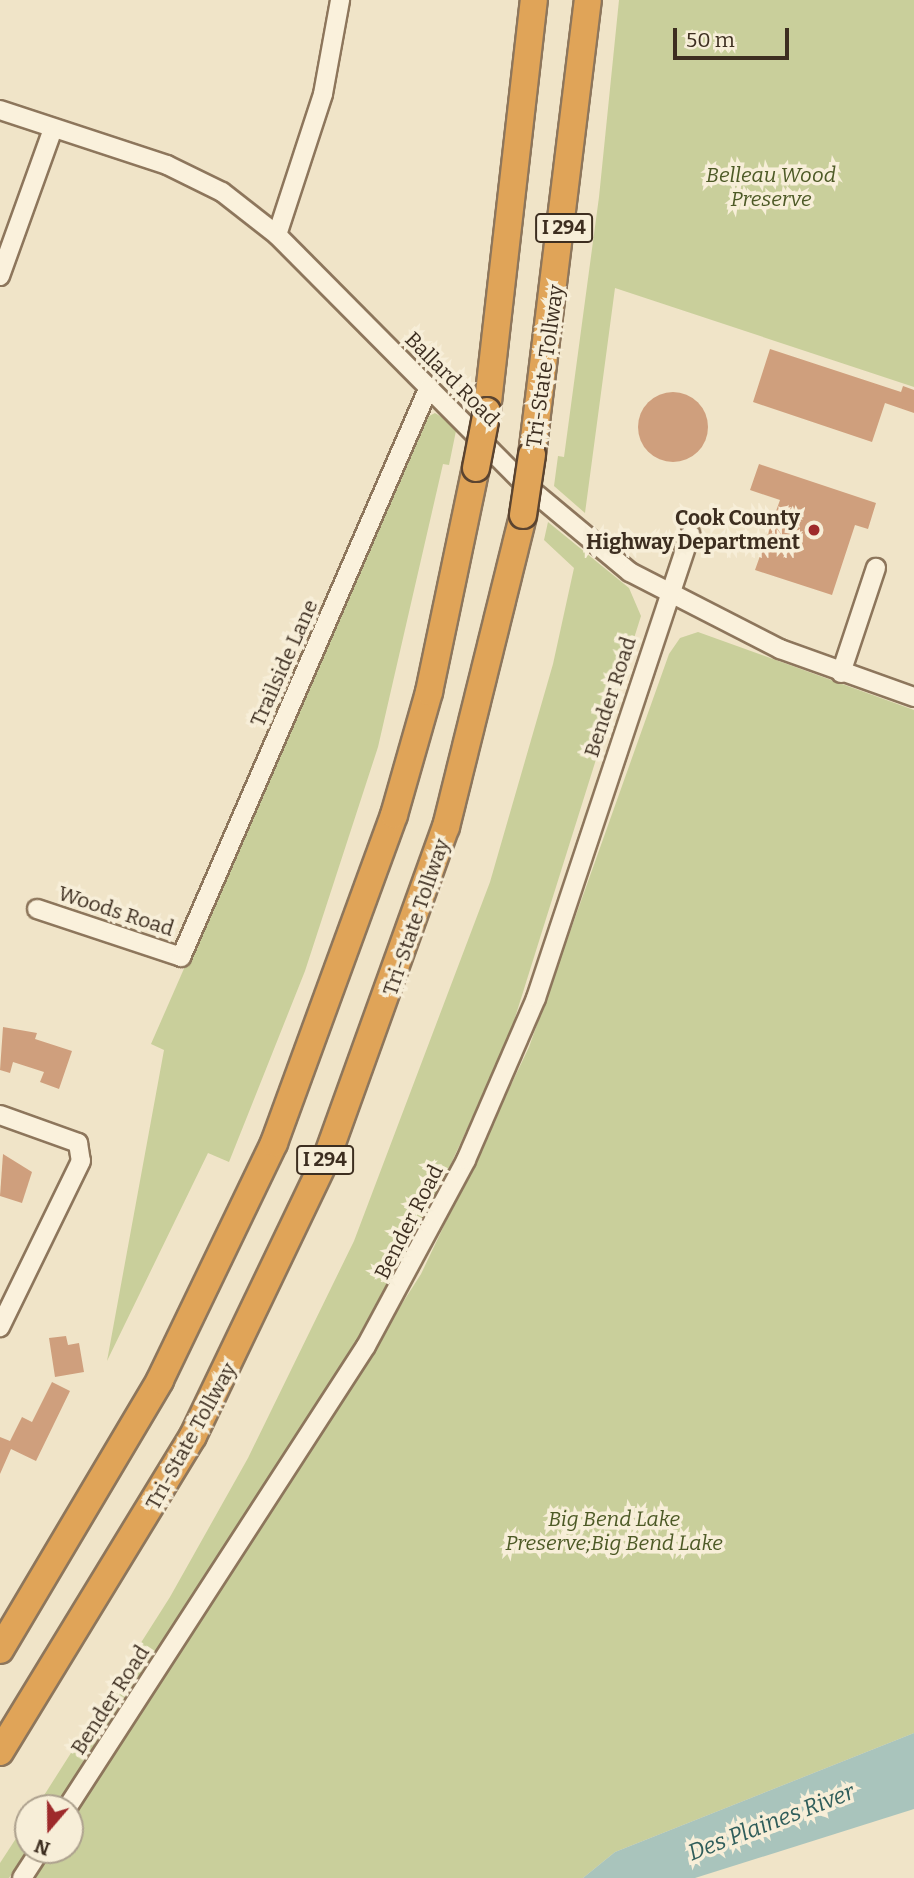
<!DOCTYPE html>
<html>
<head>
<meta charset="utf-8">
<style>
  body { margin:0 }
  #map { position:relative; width:914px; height:1878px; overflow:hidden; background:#f0e4c8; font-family:Bitter,serif }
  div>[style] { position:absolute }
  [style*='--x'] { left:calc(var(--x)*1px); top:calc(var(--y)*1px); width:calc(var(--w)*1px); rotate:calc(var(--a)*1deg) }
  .green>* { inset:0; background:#c9cf9b }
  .water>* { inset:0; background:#a9c4bc }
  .building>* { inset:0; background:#cf9f7d }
  .round { border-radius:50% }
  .roads { filter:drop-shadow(2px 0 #8d765c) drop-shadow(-2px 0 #8d765c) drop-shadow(0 2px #8d765c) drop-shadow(0 -2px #8d765c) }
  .minor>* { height:18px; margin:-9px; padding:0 9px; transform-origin:9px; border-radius:9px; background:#faf1dc }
  .highway>* { height:26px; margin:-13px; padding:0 13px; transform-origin:13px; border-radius:13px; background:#e0a458 }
  .bridges { filter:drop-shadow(2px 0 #5b4430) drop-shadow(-2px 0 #5b4430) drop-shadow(0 2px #5b4430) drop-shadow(0 -2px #5b4430) }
  .highway-bridge>* { height:26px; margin:-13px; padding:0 13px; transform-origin:13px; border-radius:13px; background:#e0a458 }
  .dots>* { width:19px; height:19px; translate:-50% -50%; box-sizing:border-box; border:4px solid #f7eed8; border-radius:50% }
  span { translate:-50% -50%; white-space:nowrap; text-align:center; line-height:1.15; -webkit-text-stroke:7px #f7eed8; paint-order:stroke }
  .shield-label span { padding:2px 5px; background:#f7eed8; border:2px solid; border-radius:5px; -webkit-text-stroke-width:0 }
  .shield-label { font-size:19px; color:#3d2e20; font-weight:700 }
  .park-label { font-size:21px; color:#4d5a26; font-style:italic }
  .street-label { font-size:21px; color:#3d2e20 }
  .poi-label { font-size:21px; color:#3d2e20; font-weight:700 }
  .right { translate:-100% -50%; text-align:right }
  .water-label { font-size:23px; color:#2f5d5a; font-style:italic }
  .north { position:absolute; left:14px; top:1794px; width:70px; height:70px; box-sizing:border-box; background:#f7eed8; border:2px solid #ada18e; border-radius:50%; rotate:200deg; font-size:19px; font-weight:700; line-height:28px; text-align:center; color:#3d2e20 }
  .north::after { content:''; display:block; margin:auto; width:24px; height:32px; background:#9e2a2b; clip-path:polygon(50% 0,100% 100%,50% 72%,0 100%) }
  .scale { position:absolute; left:673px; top:28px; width:116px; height:32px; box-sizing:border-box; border:4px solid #3d2e20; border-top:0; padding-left:9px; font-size:21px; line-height:24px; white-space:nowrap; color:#3d2e20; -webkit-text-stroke:5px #f7eed8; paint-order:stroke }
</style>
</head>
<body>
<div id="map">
  <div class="green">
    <div style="clip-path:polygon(619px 0,914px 0,914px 387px,615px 288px,585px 513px,554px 486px,558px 456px,564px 457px,599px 197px)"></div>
    <div style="clip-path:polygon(435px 413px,457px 426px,449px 465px,443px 464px,378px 747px,305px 971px,229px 1162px,208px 1153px,107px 1361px,164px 1050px,151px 1044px,425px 418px)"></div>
    <div style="clip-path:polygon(548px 522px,629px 588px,641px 616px,508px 1040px,420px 1231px,361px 1335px,54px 1808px,36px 1808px,170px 1597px,248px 1458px,354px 1241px,490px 882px,553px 664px,574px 568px,544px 540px)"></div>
    <div style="clip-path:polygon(698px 632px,914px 710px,914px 1733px,615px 1852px,583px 1878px,34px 1878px,52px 1850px,70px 1850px,70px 1822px,421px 1274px,529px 1047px,669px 654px,680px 638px)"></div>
    <div style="clip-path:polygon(28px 1820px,28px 1848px,9px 1878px,0 1878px,0 1863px)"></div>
  </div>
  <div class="water">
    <div style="clip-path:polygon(914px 1733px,914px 1809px,695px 1878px,583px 1878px,615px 1852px)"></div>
  </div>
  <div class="building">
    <div style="clip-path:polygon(770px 349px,901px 392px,903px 386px,914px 390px,914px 413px,885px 403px,872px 442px,753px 402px)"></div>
    <div class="round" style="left:638px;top:392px;width:70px;height:70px"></div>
    <div style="clip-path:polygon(759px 464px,876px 503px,868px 529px,855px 525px,832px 595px,755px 570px,780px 500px,750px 490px)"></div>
    <div style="clip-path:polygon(3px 1027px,37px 1033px,35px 1039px,72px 1051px,59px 1089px,40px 1082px,44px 1072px,13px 1062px,10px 1073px,0 1070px)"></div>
    <div style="clip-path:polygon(3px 1154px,32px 1172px,22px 1203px,0 1196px)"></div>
    <div style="clip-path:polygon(66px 1336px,68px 1345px,79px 1343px,84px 1372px,55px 1377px,49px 1338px)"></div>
    <div style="clip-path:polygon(52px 1382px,70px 1391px,36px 1461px,11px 1449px,0 1474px,0 1437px,10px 1441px,22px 1417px,32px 1422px)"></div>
  </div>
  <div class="roads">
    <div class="minor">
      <div style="--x:0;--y:110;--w:176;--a:18.2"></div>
      <div style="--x:167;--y:165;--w:61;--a:26.1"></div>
      <div style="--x:222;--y:192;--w:70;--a:38"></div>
      <div style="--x:277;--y:235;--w:349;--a:45.2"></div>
      <div style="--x:523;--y:483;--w:139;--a:39.8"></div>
      <div style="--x:630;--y:572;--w:169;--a:27.2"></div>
      <div style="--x:780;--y:649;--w:142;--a:19.7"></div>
      <div style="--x:277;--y:235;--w:148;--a:-71.9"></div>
      <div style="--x:323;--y:94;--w:96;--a:-79.7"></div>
      <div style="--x:0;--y:276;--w:156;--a:-70.2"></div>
      <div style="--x:841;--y:673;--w:111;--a:-71.6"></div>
      <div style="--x:37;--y:909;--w:152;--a:18.4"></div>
      <div style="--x:181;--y:957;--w:622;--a:-66.49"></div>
      <div style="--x:0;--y:1115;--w:83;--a:19.7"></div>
      <div style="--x:78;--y:1143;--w:18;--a:81"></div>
      <div style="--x:81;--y:1161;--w:185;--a:116"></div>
      <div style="--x:67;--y:1808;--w:550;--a:-57.09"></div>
      <div style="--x:366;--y:1346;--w:211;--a:-61.7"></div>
      <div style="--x:466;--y:1160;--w:176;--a:-66.6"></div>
      <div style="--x:536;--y:998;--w:489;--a:-71.6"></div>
      <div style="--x:22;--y:1878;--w:33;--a:-57"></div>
    </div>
    <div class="highway">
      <div style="--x:487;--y:411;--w:414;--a:-83.5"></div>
      <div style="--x:532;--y:455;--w:458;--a:-83"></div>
      <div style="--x:0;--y:1650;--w:314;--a:-59.3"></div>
      <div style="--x:160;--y:1380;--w:263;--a:-64.3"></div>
      <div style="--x:274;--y:1143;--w:349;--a:-69.9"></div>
      <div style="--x:394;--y:815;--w:128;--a:-74.1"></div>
      <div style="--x:429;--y:692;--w:229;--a:-78.2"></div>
      <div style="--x:0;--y:1752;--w:370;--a:-58.6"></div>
      <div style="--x:193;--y:1436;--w:313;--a:-64.4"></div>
      <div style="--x:328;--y:1154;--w:348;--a:-70.2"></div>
      <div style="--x:446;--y:827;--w:321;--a:-76.1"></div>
    </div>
  </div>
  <div class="bridges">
    <div class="highway-bridge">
      <div style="--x:476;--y:468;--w:58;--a:-79.1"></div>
      <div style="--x:523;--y:515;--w:61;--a:-81.5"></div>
    </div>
  </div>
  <div class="dots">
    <div style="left:814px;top:530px;background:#9e2a2b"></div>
  </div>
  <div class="shield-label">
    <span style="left:564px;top:228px">I 294</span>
    <span style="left:325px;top:1160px">I 294</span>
  </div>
  <div class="park-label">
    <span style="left:771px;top:187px">Belleau Wood<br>Preserve</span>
    <span style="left:614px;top:1531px">Big Bend Lake<br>Preserve;Big Bend Lake</span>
  </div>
  <div class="street-label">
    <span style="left:545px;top:366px;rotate:-82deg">Tri-State Tollway</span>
    <span style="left:452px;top:379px;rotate:45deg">Ballard Road</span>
    <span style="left:284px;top:663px;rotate:-66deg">Trailside Lane</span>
    <span style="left:610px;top:697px;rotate:-72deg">Bender Road</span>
    <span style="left:116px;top:911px;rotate:18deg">Woods Road</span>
    <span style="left:416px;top:917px;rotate:-71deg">Tri-State Tollway</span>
    <span style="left:409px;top:1222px;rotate:-63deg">Bender Road</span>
    <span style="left:191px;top:1436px;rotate:-61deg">Tri-State Tollway</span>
    <span style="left:110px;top:1700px;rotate:-57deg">Bender Road</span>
  </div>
  <div class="poi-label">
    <span class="right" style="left:800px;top:530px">Cook County<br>Highway Department</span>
  </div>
  <div class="water-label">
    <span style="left:771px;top:1822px;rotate:-21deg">Des Plaines River</span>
  </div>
  <div class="north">N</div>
  <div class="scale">50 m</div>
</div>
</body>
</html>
